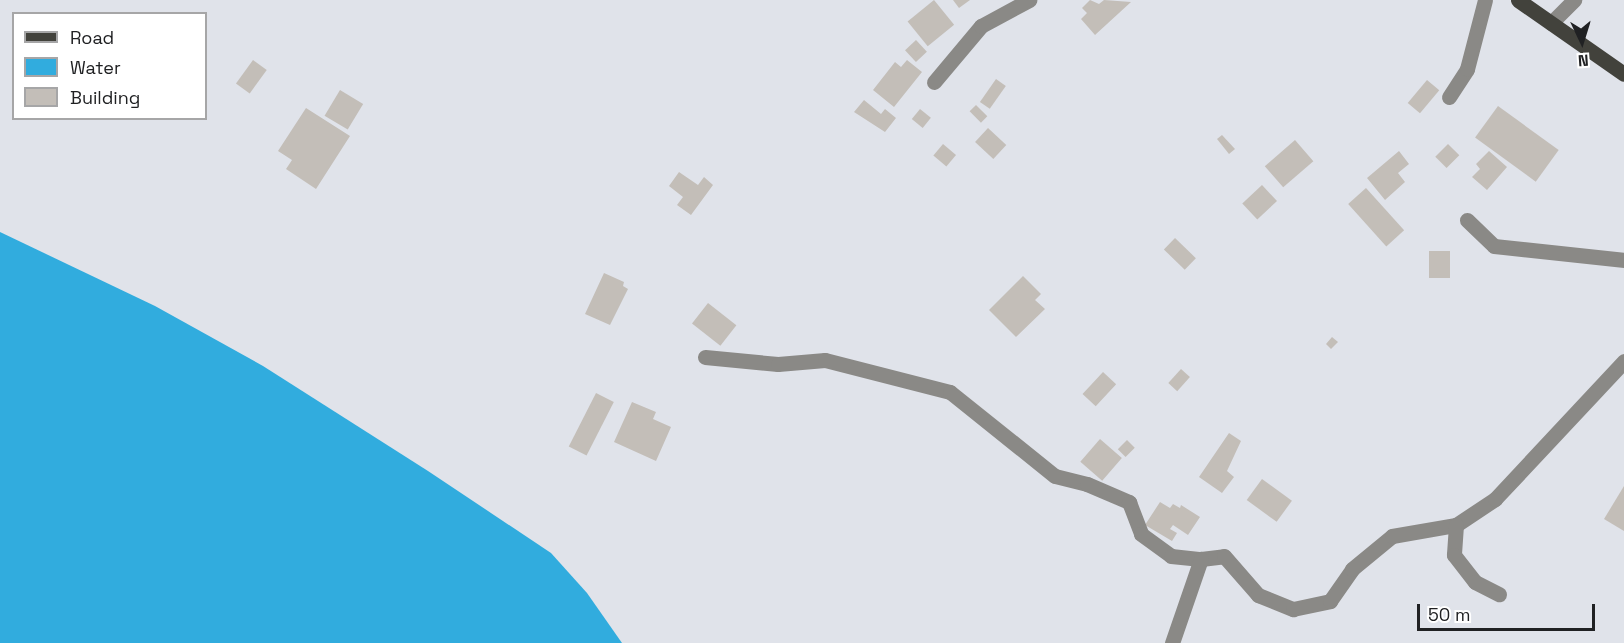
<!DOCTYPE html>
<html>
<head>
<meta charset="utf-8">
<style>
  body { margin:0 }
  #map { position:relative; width:1624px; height:643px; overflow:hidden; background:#e0e3ea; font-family:"Space Grotesk",sans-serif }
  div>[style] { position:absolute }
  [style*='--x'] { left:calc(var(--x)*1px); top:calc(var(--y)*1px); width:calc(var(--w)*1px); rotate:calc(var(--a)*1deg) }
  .water>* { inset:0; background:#31acde }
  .building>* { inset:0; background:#c3beb8; transform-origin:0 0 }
  .minor>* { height:15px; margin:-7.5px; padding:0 7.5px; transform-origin:7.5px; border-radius:7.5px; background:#8a8986 }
  .primary>* { height:15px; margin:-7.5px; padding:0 7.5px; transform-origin:7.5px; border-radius:7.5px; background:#42423c }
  span { translate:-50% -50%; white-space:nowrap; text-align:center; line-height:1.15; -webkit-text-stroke:4.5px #fff; paint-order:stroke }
  .legend { position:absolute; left:12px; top:12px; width:195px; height:108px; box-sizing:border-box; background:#fff; border:2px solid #a6a6a7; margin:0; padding:8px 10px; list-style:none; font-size:18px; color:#202123 }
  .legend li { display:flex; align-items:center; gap:12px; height:30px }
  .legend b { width:30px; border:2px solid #a6a6a7 }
  .north { position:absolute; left:1552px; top:12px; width:60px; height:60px; -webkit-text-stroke:4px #fff; paint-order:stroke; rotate:176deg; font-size:16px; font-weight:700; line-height:24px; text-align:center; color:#202123 }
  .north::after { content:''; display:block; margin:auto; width:21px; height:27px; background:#202123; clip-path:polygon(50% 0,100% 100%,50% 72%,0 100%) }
  .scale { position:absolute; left:1417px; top:604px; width:178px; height:27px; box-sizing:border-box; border:3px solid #202123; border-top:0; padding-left:8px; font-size:18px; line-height:21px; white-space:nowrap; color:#202123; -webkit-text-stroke:4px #fff; paint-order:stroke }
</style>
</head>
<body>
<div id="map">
  <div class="water">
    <div style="clip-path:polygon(0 232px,155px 306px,263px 366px,428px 471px,551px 553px,587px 593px,622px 643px,0 643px)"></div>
  </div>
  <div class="building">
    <div style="left:934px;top:0;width:32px;height:34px;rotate:51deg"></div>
    <div style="clip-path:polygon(953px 0,970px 0,959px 8px)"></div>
    <div style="clip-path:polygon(1090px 0,1099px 4px,1104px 0,1131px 2px,1095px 35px,1081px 19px,1087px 13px,1082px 8px)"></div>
    <div style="left:916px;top:40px;width:16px;height:15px;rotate:47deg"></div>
    <div style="left:253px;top:60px;width:17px;height:29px;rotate:36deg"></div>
    <div style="clip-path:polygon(907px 60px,922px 72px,894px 107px,873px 90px,895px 62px,901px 67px)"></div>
    <div style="left:996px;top:79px;width:12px;height:28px;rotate:35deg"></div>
    <div style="left:1427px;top:80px;width:16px;height:30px;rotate:40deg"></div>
    <div style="left:340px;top:90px;width:27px;height:30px;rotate:31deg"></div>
    <div style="clip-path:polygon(864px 100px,881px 114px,885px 109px,896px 118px,885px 132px,854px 112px)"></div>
    <div style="left:976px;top:105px;width:16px;height:9px;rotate:45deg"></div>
    <div style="left:1498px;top:106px;width:75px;height:39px;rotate:36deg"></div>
    <div style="clip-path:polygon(306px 108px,350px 136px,316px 189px,286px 169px,292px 160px,278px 151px)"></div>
    <div style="left:920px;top:109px;width:14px;height:13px;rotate:39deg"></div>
    <div style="left:988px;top:128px;width:25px;height:19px;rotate:43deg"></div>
    <div style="clip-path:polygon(1222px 135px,1235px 149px,1229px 154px,1217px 139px)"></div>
    <div style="left:1295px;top:140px;width:28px;height:40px;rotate:49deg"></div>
    <div style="left:943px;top:144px;width:17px;height:15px;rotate:40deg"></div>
    <div style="left:1448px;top:144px;width:16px;height:18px;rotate:45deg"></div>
    <div style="clip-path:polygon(1399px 151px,1409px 164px,1398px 173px,1405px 182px,1385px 200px,1367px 178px)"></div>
    <div style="clip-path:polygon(1489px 151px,1507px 167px,1487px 190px,1472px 177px,1480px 169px,1476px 164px)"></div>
    <div style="clip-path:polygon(679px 172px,698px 185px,704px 177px,713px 185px,691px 215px,677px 205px,683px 197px,669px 186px)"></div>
    <div style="left:1262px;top:185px;width:22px;height:27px;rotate:47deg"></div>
    <div style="left:1366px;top:188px;width:57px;height:24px;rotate:48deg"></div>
    <div style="left:1175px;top:238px;width:29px;height:16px;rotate:44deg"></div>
    <div style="left:1450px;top:251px;width:27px;height:21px;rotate:90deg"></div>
    <div style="clip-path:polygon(604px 273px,624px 282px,623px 286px,628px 289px,610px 325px,585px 314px)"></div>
    <div style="clip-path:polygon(1023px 276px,1041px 294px,1035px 300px,1045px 309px,1016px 337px,989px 310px)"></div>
    <div style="left:708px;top:303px;width:36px;height:26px;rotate:38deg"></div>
    <div style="clip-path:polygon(1332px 337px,1338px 342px,1331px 349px,1326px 344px)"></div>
    <div style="left:1181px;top:369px;width:12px;height:19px;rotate:42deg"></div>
    <div style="left:1103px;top:372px;width:18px;height:30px;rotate:43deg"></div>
    <div style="left:596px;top:393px;width:20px;height:60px;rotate:27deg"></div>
    <div style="clip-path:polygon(632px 402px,656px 412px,653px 419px,671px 427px,656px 461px,614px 442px)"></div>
    <div style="clip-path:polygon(1229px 433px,1241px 441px,1227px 471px,1234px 477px,1222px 493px,1199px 477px)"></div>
    <div style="left:1100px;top:439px;width:29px;height:30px;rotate:41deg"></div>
    <div style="left:1127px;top:440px;width:11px;height:13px;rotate:45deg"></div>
    <div style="left:1262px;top:479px;width:37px;height:26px;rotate:36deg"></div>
    <div style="clip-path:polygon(1624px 486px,1624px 531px,1604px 519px)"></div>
    <div style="clip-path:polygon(1160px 502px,1170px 508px,1173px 504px,1180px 508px,1181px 505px,1200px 517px,1188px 535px,1173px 525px,1170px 529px,1177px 533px,1172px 541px,1145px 525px)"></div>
  </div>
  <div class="minor">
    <div style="--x:1551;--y:23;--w:33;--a:-45"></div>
    <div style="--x:934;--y:82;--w:73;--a:-50"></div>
    <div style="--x:981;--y:26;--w:55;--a:-28.4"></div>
    <div style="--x:1449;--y:97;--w:33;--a:-57"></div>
    <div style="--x:1467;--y:69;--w:71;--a:-75.4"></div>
    <div style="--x:1467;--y:220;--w:37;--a:44"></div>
    <div style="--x:1494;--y:246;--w:131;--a:6.1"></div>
    <div style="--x:705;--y:357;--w:73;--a:5.5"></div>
    <div style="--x:778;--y:364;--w:47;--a:-4.9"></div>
    <div style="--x:825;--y:360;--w:129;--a:14.4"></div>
    <div style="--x:950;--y:392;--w:134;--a:38.7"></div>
    <div style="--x:1055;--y:476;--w:33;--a:14"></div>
    <div style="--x:1087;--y:484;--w:46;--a:23.2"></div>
    <div style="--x:1129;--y:502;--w:34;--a:69"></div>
    <div style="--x:1141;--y:534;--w:37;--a:36"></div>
    <div style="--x:1171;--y:556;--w:30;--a:6"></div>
    <div style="--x:1201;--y:559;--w:23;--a:-7"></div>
    <div style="--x:1224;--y:556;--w:52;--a:48.9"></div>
    <div style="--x:1258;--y:595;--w:38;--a:22"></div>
    <div style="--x:1293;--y:609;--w:38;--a:-12"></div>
    <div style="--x:1330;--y:601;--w:39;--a:-55"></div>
    <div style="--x:1352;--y:569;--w:52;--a:-39.5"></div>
    <div style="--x:1392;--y:536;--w:65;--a:-9.8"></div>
    <div style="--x:1456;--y:525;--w:47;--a:-33.7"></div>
    <div style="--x:1495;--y:499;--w:189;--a:-46.9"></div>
    <div style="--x:1456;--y:525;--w:30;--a:94"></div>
    <div style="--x:1454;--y:555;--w:34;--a:52"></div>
    <div style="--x:1475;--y:582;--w:27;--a:27"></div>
    <div style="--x:1172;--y:643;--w:89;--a:-71"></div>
  </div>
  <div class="primary">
    <div style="--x:1518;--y:0;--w:129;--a:34.9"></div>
  </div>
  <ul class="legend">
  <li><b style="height:8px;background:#42423c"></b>Road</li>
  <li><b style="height:16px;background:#31acde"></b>Water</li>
  <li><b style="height:16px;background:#c3beb8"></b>Building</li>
  </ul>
  <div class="north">N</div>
  <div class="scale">50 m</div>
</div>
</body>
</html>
